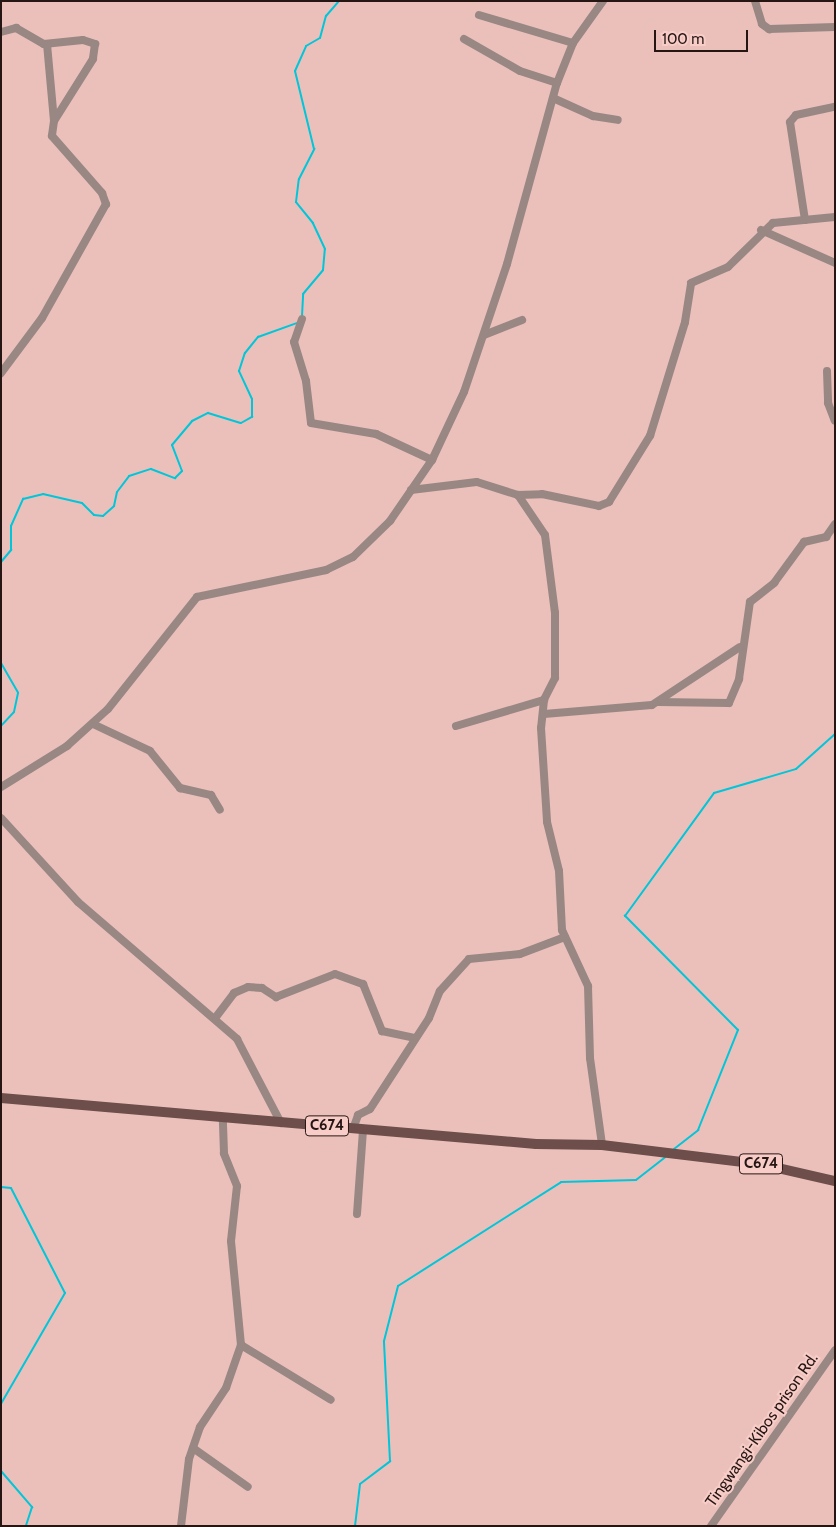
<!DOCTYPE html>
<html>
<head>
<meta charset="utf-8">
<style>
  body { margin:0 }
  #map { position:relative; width:836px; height:1527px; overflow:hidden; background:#ebc0bb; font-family:Cabin,sans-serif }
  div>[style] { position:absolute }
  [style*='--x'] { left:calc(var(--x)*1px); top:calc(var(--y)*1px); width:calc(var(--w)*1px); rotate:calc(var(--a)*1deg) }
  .stream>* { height:2px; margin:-1px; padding:0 1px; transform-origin:1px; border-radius:1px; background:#00c6d9 }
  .minor>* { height:8px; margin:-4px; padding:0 4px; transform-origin:4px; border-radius:4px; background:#998784 }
  .major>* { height:10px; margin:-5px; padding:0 5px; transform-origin:5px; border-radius:5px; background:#6d4e4a }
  span { translate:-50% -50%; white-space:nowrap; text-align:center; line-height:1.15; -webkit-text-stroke:4px #f9cdc7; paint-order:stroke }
  .shield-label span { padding:1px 4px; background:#f9cdc7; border:1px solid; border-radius:4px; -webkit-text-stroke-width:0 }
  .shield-label { font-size:15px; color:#251614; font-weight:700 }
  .street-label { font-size:16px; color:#251614 }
  .frame { position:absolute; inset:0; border:2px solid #251614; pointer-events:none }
  .scale { position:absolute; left:654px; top:30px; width:94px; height:22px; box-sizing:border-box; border:2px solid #251614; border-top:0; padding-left:6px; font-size:15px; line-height:18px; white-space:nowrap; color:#251614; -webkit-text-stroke:4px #f9cdc7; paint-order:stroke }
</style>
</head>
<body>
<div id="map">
  <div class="stream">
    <div style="--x:302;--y:316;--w:22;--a:-87"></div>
    <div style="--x:303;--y:294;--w:31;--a:-50"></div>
    <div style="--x:323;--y:270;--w:21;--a:-85"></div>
    <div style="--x:325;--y:249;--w:29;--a:-115"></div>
    <div style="--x:313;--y:223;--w:27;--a:-129"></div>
    <div style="--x:296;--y:202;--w:23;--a:-83"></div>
    <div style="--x:299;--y:179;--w:34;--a:-63"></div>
    <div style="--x:314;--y:149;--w:80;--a:-103.7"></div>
    <div style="--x:295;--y:71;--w:27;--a:-66"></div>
    <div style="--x:306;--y:46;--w:16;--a:-30"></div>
    <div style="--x:320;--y:38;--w:23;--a:-75"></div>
    <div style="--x:326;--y:16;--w:20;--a:-49"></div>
    <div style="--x:1;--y:562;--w:16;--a:-50"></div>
    <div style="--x:11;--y:550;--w:24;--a:-90"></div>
    <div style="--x:11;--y:526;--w:30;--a:-66"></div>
    <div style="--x:23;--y:499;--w:21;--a:-14"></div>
    <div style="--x:43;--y:494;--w:40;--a:13"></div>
    <div style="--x:82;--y:503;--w:17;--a:45"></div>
    <div style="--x:94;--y:515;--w:9;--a:6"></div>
    <div style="--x:103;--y:516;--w:15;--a:-42"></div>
    <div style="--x:114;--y:506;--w:14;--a:-78"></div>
    <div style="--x:117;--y:492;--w:20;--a:-53"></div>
    <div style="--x:129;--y:476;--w:23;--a:-18"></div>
    <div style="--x:151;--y:469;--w:26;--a:21"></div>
    <div style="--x:175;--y:478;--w:10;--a:-45"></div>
    <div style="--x:182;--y:471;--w:28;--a:-111"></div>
    <div style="--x:172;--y:445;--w:31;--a:-50"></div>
    <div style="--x:192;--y:421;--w:18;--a:-27"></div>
    <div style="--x:208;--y:413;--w:34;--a:17"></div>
    <div style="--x:241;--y:423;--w:13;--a:-29"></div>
    <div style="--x:252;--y:417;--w:18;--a:-90"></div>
    <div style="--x:252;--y:399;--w:31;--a:-115"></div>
    <div style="--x:239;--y:371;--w:19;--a:-72"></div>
    <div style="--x:245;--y:353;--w:21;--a:-51"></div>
    <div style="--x:258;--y:337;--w:41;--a:-19.7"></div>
    <div style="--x:1;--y:663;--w:34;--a:60"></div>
    <div style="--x:18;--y:693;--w:19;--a:102"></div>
    <div style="--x:14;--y:712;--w:19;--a:133"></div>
    <div style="--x:674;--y:1149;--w:31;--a:-38"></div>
    <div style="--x:698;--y:1130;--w:108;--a:-68.2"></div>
    <div style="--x:738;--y:1030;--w:161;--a:-134.7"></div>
    <div style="--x:625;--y:916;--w:152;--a:-54.1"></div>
    <div style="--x:714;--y:793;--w:85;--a:-16.3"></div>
    <div style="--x:796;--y:769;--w:52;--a:-41.9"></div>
    <div style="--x:1;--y:1187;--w:10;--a:6"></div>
    <div style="--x:11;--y:1188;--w:118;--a:62.8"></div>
    <div style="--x:65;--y:1293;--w:128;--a:120"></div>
    <div style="--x:1;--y:1471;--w:48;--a:49.3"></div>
    <div style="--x:32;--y:1507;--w:20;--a:108"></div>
    <div style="--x:355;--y:1526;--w:42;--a:-83.2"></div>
    <div style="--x:360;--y:1484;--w:38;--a:-37"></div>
    <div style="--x:390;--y:1461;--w:120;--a:-92.9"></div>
    <div style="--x:384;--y:1341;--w:57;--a:-75.7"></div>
    <div style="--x:398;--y:1286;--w:193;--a:-32.5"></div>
    <div style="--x:561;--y:1182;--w:75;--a:-1.5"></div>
    <div style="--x:636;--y:1180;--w:37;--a:-38"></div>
  </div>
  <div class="minor">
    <div style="--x:755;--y:1;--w:24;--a:73"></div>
    <div style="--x:762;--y:24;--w:9;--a:36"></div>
    <div style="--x:769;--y:29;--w:66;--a:-1.7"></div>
    <div style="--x:479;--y:15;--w:98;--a:16.6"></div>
    <div style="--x:1;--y:32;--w:16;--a:-15"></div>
    <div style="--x:16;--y:28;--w:32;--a:30"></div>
    <div style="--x:44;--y:44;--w:39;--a:-6"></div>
    <div style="--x:83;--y:40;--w:13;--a:18"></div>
    <div style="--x:95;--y:44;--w:15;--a:98"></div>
    <div style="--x:93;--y:59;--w:73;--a:122.2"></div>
    <div style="--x:54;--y:121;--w:15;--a:98"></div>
    <div style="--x:52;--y:136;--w:76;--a:48.7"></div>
    <div style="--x:102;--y:193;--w:12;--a:70"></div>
    <div style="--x:106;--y:204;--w:131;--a:119.3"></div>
    <div style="--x:42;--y:318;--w:69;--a:126.7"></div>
    <div style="--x:464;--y:39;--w:64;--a:29.7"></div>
    <div style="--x:520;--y:71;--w:39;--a:18"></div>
    <div style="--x:47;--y:44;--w:77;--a:84.8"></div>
    <div style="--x:553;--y:98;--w:44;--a:24.2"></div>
    <div style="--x:593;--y:116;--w:25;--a:9"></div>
    <div style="--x:805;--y:220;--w:99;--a:-98.7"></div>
    <div style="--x:790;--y:122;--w:9;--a:-49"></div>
    <div style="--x:796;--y:115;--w:40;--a:-12"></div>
    <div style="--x:761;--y:230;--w:81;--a:24"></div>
    <div style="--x:302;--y:319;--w:24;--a:109"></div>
    <div style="--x:294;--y:342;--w:41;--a:72.9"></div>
    <div style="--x:306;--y:381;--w:42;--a:83.2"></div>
    <div style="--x:311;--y:423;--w:66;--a:9.6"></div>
    <div style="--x:376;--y:434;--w:62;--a:24.9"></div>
    <div style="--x:484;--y:335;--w:41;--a:-21.5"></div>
    <div style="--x:827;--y:371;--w:32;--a:88"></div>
    <div style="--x:828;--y:403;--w:19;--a:69"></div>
    <div style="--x:411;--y:490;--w:66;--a:-6.9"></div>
    <div style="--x:477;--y:482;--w:43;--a:17.6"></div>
    <div style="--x:518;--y:495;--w:48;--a:56"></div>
    <div style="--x:545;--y:535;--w:79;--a:82.7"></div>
    <div style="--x:555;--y:613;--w:65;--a:90"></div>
    <div style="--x:555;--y:678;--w:25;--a:117"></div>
    <div style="--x:544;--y:700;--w:28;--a:96"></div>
    <div style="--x:541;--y:728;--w:94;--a:86.3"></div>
    <div style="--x:547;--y:822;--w:50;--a:76.2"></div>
    <div style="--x:559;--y:871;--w:59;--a:87.1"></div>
    <div style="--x:562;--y:930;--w:62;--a:65.1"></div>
    <div style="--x:588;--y:986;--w:72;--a:88.4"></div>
    <div style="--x:590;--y:1058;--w:88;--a:82.1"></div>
    <div style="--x:518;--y:495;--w:24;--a:-2"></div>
    <div style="--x:542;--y:494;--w:58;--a:11.9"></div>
    <div style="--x:599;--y:506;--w:11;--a:-22"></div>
    <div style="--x:609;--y:502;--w:78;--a:-58.2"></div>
    <div style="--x:650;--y:436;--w:119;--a:-72.9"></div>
    <div style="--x:685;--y:322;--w:39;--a:-81"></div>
    <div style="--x:691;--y:283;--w:40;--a:-23.4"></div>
    <div style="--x:728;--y:267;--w:63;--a:-44.4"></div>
    <div style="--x:773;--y:223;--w:62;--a:-5.5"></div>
    <div style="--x:658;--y:702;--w:71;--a:0.8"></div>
    <div style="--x:729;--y:703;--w:26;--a:-67"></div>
    <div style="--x:739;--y:679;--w:78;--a:-81.9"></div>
    <div style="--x:750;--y:602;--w:31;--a:-38"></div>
    <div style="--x:774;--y:583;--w:51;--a:-53.8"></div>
    <div style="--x:804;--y:542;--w:23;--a:-13"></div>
    <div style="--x:826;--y:537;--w:16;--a:-55"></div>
    <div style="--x:544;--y:714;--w:108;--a:-4.8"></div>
    <div style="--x:652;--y:705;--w:105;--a:-33.4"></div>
    <div style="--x:93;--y:724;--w:63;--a:25.3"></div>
    <div style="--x:150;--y:751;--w:48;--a:51"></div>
    <div style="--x:180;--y:788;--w:32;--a:13"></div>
    <div style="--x:211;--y:795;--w:17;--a:59"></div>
    <div style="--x:456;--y:726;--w:92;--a:-16.5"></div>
    <div style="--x:1;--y:787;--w:78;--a:-31.8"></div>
    <div style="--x:67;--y:746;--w:55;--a:-42.1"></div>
    <div style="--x:108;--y:709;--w:143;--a:-51.5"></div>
    <div style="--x:197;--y:597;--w:132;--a:-11.8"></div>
    <div style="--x:326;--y:570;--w:30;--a:-26"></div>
    <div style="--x:353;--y:557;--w:52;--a:-44.2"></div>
    <div style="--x:390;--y:521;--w:74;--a:-55.5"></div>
    <div style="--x:432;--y:460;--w:75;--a:-64.8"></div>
    <div style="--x:464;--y:392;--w:135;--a:-71.4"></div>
    <div style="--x:507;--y:264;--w:188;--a:-74.6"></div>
    <div style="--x:557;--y:83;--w:43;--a:-68.2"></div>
    <div style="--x:573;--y:43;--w:52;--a:-54.5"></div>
    <div style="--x:1;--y:818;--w:114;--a:47.5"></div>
    <div style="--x:78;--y:902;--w:210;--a:40.7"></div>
    <div style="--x:237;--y:1039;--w:95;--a:62.4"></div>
    <div style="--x:216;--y:1017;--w:30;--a:-53"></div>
    <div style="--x:234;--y:993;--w:15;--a:-23"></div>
    <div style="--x:248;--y:987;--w:14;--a:4"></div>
    <div style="--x:262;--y:988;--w:17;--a:33"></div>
    <div style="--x:276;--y:997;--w:63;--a:-21.3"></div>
    <div style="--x:335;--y:974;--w:30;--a:20"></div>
    <div style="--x:363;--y:984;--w:51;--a:68"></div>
    <div style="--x:382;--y:1031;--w:33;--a:12"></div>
    <div style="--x:353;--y:1129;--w:15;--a:-70"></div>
    <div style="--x:358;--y:1115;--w:13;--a:-27"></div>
    <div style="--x:370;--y:1109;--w:108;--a:-57"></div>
    <div style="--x:429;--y:1018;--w:29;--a:-68"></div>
    <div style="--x:440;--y:991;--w:43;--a:-47.8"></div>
    <div style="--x:469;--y:959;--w:51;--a:-5.6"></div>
    <div style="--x:520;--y:954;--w:48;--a:-20.7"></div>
    <div style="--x:357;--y:1214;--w:84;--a:-85.9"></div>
    <div style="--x:241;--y:1345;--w:105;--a:31.4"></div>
    <div style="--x:193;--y:1448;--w:67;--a:35.3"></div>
    <div style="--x:181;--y:1526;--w:67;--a:-83.2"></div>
    <div style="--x:189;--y:1459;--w:34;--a:-71"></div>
    <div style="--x:200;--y:1427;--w:47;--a:-56.3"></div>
    <div style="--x:226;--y:1388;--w:46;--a:-70.8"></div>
    <div style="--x:241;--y:1345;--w:104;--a:-95.5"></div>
    <div style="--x:231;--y:1241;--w:55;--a:-83.8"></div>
    <div style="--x:237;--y:1186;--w:35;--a:-112"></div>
    <div style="--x:224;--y:1153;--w:35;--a:-92"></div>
    <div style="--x:711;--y:1526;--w:215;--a:-54.8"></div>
  </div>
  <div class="major">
    <div style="--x:1;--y:1098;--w:537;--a:4.91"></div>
    <div style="--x:536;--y:1144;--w:66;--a:0.9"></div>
    <div style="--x:602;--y:1145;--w:159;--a:6.9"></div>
    <div style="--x:760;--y:1164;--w:77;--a:12.8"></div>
  </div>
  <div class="shield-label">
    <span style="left:327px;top:1126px">C674</span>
    <span style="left:761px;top:1164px">C674</span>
  </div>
  <div class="street-label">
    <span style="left:762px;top:1430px;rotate:-55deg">Tingwangi-Kibos prison Rd.</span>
  </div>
  <div class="frame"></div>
  <div class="scale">100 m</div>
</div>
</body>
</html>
